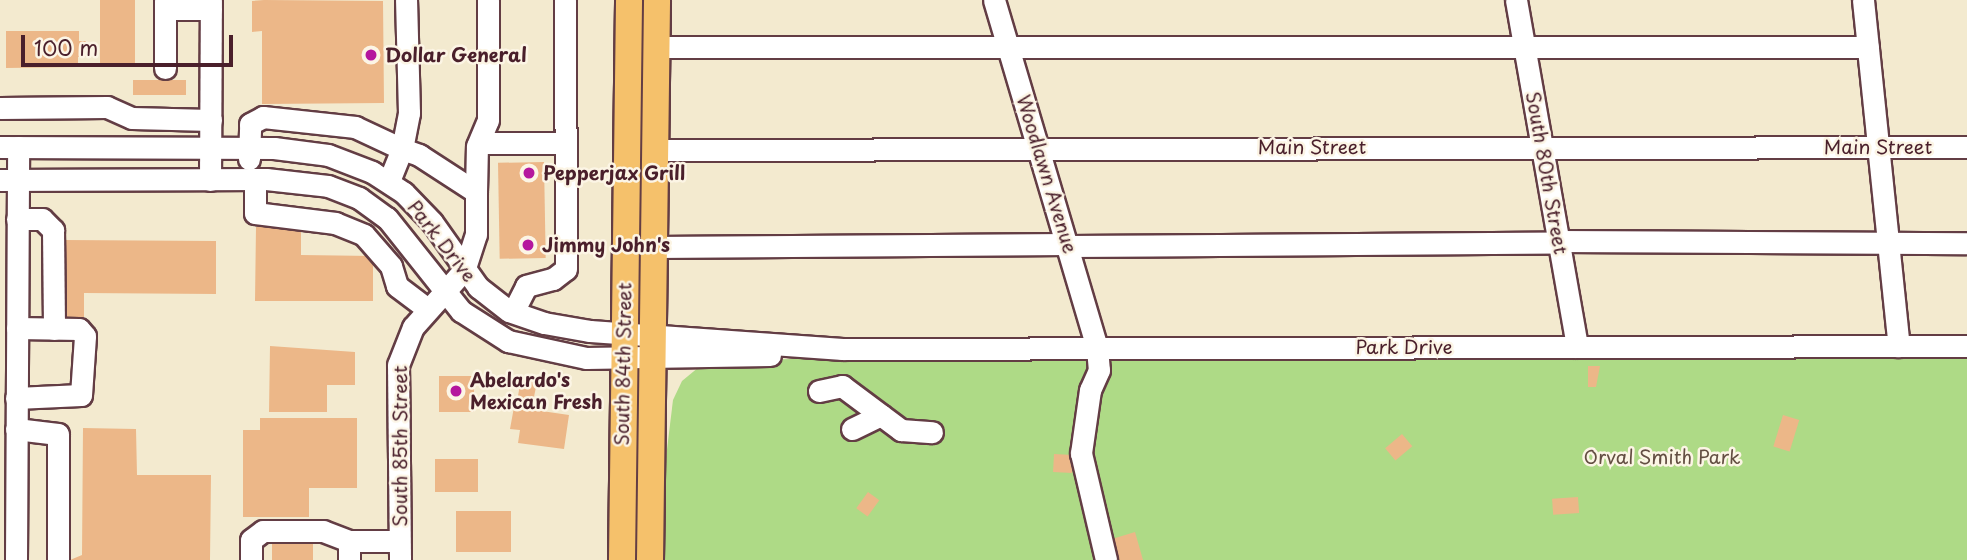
<!DOCTYPE html>
<html>
<head>
<meta charset="utf-8">
<style>
  body { margin:0 }
  #map { position:relative; width:1967px; height:560px; overflow:hidden; background:#f3eacf; font-family:"Playpen Sans",sans-serif }
  div>[style] { position:absolute }
  [style*='--x'] { left:calc(var(--x)*1px); top:calc(var(--y)*1px); width:calc(var(--w)*1px); rotate:calc(var(--a)*1deg) }
  .green>* { inset:0; background:#aeda86 }
  .building>* { inset:0; background:#ecb788; transform-origin:0 0 }
  .roads { filter:drop-shadow(2px 0 #633d44) drop-shadow(-2px 0 #633d44) drop-shadow(0 2px #633d44) drop-shadow(0 -2px #633d44) }
  .minor>* { height:21px; margin:-10.5px; padding:0 10.5px; transform-origin:10.5px; border-radius:10.5px; background:#fff }
  .major>* { height:26px; margin:-13px; padding:0 13px; transform-origin:13px; border-radius:13px; background:#f5c16b }
  .dots>* { width:19px; height:19px; translate:-50% -50%; box-sizing:border-box; border:4px solid #fcf5e5; border-radius:50% }
  span { translate:-50% -50%; white-space:nowrap; text-align:center; line-height:1.15; -webkit-text-stroke:5px #fcf5e5; paint-order:stroke }
  .poi-label { font-size:19px; color:#4a1f2b; font-weight:700 }
  .left { translate:0 -50%; text-align:left }
  .street-label { font-size:19px; color:#4a1f2b }
  .park-label { font-size:19px; color:#634e42 }
  .scale { position:absolute; left:21px; top:35px; width:212px; height:32px; box-sizing:border-box; border:4px solid #4a1f2b; border-top:0; padding-left:9px; font-size:21px; line-height:24px; white-space:nowrap; color:#4a1f2b; -webkit-text-stroke:5px #fcf5e5; paint-order:stroke }
</style>
</head>
<body>
<div id="map">
  <div class="green">
    <div style="clip-path:polygon(1967px 352px,1967px 560px,663px 560px,665px 466px,673px 400px,682px 381px,705px 362px,878px 356px)"></div>
  </div>
  <div class="building">
    <div style="left:100px;top:0;width:35px;height:65px"></div>
    <div style="clip-path:polygon(264px 0,383px 1px,384px 103px,262px 104px,262px 31px,252px 32px,252px 1px)"></div>
    <div style="clip-path:polygon(6px 31px,79px 31px,79px 41px,86px 41px,86px 57px,78px 57px,78px 67px,6px 68px)"></div>
    <div style="left:133px;top:80px;width:53px;height:15px"></div>
    <div style="left:544px;top:162px;width:96px;height:46px;rotate:89deg"></div>
    <div style="clip-path:polygon(256px 227px,301px 227px,301px 255px,373px 256px,373px 301px,255px 301px)"></div>
    <div style="clip-path:polygon(63px 240px,216px 241px,216px 294px,84px 293px,84px 319px,62px 319px)"></div>
    <div style="clip-path:polygon(270px 346px,355px 352px,355px 385px,327px 385px,327px 412px,269px 412px)"></div>
    <div style="clip-path:polygon(1588px 366px,1600px 366px,1596px 387px,1588px 387px)"></div>
    <div style="left:522px;top:375px;width:16px;height:26px;rotate:11deg"></div>
    <div style="left:439px;top:376px;width:35px;height:36px"></div>
    <div style="clip-path:polygon(514px 407px,569px 415px,564px 449px,518px 443px,520px 430px,510px 429px)"></div>
    <div style="left:1783px;top:415px;width:17px;height:33px;rotate:17deg"></div>
    <div style="clip-path:polygon(260px 418px,357px 418px,357px 488px,309px 488px,309px 517px,243px 517px,243px 430px,260px 430px)"></div>
    <div style="clip-path:polygon(83px 428px,136px 429px,137px 475px,211px 475px,210px 560px,70px 560px,82px 555px)"></div>
    <div style="left:1402px;top:434px;width:16px;height:22px;rotate:50deg"></div>
    <div style="left:1054px;top:454px;width:19px;height:18px;rotate:3deg"></div>
    <div style="left:435px;top:459px;width:43px;height:33px"></div>
    <div style="left:868px;top:492px;width:14px;height:20px;rotate:36deg"></div>
    <div style="left:1578px;top:497px;width:16px;height:26px;rotate:86deg"></div>
    <div style="left:456px;top:511px;width:55px;height:41px"></div>
    <div style="clip-path:polygon(1135px 532px,1143px 560px,1117px 560px,1112px 539px)"></div>
    <div style="left:272px;top:535px;width:41px;height:25px"></div>
  </div>
  <div class="roads">
    <div class="minor">
      <div style="--x:165;--y:0;--w:9;--a:90"></div>
      <div style="--x:165;--y:9;--w:46;--a:0"></div>
      <div style="--x:994;--y:0;--w:363;--a:73.5"></div>
      <div style="--x:1097;--y:348;--w:22;--a:85"></div>
      <div style="--x:1099;--y:370;--w:22;--a:114"></div>
      <div style="--x:1090;--y:390;--w:64;--a:98.1"></div>
      <div style="--x:1081;--y:453;--w:110;--a:76.8"></div>
      <div style="--x:1516;--y:0;--w:352;--a:80"></div>
      <div style="--x:1863;--y:0;--w:348;--a:84.1"></div>
      <div style="--x:657;--y:47;--w:1211;--a:0"></div>
      <div style="--x:165;--y:68;--w:59;--a:-90"></div>
      <div style="--x:0;--y:108;--w:107;--a:-0.5"></div>
      <div style="--x:107;--y:107;--w:27;--a:24"></div>
      <div style="--x:132;--y:118;--w:79;--a:1.5"></div>
      <div style="--x:479;--y:143;--w:86;--a:0"></div>
      <div style="--x:0;--y:147;--w:274;--a:0.2"></div>
      <div style="--x:274;--y:148;--w:54;--a:7.4"></div>
      <div style="--x:328;--y:155;--w:47;--a:21.1"></div>
      <div style="--x:372;--y:172;--w:38;--a:33"></div>
      <div style="--x:404;--y:193;--w:40;--a:46"></div>
      <div style="--x:432;--y:222;--w:80;--a:54.7"></div>
      <div style="--x:478;--y:287;--w:39;--a:38"></div>
      <div style="--x:509;--y:311;--w:37;--a:19"></div>
      <div style="--x:544;--y:323;--w:47;--a:9.9"></div>
      <div style="--x:590;--y:331;--w:253;--a:4.1"></div>
      <div style="--x:842;--y:349;--w:1125;--a:-0.15"></div>
      <div style="--x:656;--y:150;--w:1311;--a:-0.13"></div>
      <div style="--x:249;--y:159;--w:35;--a:-88"></div>
      <div style="--x:250;--y:124;--w:15;--a:-28"></div>
      <div style="--x:263;--y:117;--w:93;--a:6.2"></div>
      <div style="--x:355;--y:127;--w:52;--a:25.1"></div>
      <div style="--x:402;--y:149;--w:37;--a:-79"></div>
      <div style="--x:409;--y:113;--w:113;--a:-91.5"></div>
      <div style="--x:255;--y:179;--w:34;--a:90"></div>
      <div style="--x:255;--y:213;--w:81;--a:7.1"></div>
      <div style="--x:335;--y:223;--w:31;--a:22"></div>
      <div style="--x:364;--y:235;--w:41;--a:48.9"></div>
      <div style="--x:391;--y:266;--w:21;--a:73"></div>
      <div style="--x:397;--y:286;--w:38;--a:37"></div>
      <div style="--x:0;--y:180;--w:266;--a:-0.2"></div>
      <div style="--x:266;--y:179;--w:62;--a:6.4"></div>
      <div style="--x:328;--y:186;--w:33;--a:21"></div>
      <div style="--x:359;--y:198;--w:34;--a:36"></div>
      <div style="--x:387;--y:218;--w:119;--a:51.5"></div>
      <div style="--x:461;--y:311;--w:56;--a:32.6"></div>
      <div style="--x:508;--y:341;--w:80;--a:12.3"></div>
      <div style="--x:586;--y:358;--w:184;--a:-0.9"></div>
      <div style="--x:210;--y:180;--w:180;--a:-89.7"></div>
      <div style="--x:389;--y:181;--w:35;--a:-68"></div>
      <div style="--x:402;--y:149;--w:18;--a:19"></div>
      <div style="--x:419;--y:155;--w:68;--a:33"></div>
      <div style="--x:476;--y:192;--w:42;--a:90"></div>
      <div style="--x:476;--y:234;--w:38;--a:108"></div>
      <div style="--x:464;--y:270;--w:76;--a:131.8"></div>
      <div style="--x:413;--y:327;--w:41;--a:111.5"></div>
      <div style="--x:398;--y:365;--w:195;--a:89.4"></div>
      <div style="--x:476;--y:192;--w:46;--a:-88.8"></div>
      <div style="--x:477;--y:146;--w:28;--a:-67"></div>
      <div style="--x:488;--y:120;--w:120;--a:-90"></div>
      <div style="--x:17;--y:219;--w:25;--a:0"></div>
      <div style="--x:42;--y:219;--w:16;--a:45"></div>
      <div style="--x:53;--y:230;--w:99;--a:89.4"></div>
      <div style="--x:1559;--y:241;--w:408;--a:0.3"></div>
      <div style="--x:1068;--y:246;--w:491;--a:-0.4"></div>
      <div style="--x:654;--y:247;--w:414;--a:-0.4"></div>
      <div style="--x:513;--y:312;--w:29;--a:-63"></div>
      <div style="--x:526;--y:286;--w:28;--a:-15"></div>
      <div style="--x:553;--y:279;--w:16;--a:-38"></div>
      <div style="--x:566;--y:269;--w:269;--a:-90.2"></div>
      <div style="--x:819;--y:391;--w:24;--a:-12"></div>
      <div style="--x:842;--y:386;--w:74;--a:36.7"></div>
      <div style="--x:901;--y:430;--w:31;--a:4"></div>
      <div style="--x:16;--y:398;--w:65;--a:-2.6"></div>
      <div style="--x:81;--y:395;--w:59;--a:-86.1"></div>
      <div style="--x:85;--y:336;--w:9;--a:-131"></div>
      <div style="--x:79;--y:329;--w:62;--a:-179.1"></div>
      <div style="--x:16;--y:429;--w:42;--a:6.8"></div>
      <div style="--x:58;--y:434;--w:126;--a:90"></div>
      <div style="--x:852;--y:429;--w:32;--a:-26"></div>
      <div style="--x:16;--y:560;--w:413;--a:-89.7"></div>
      <div style="--x:251;--y:560;--w:20;--a:-90"></div>
      <div style="--x:251;--y:540;--w:15;--a:-37"></div>
      <div style="--x:263;--y:531;--w:60;--a:0"></div>
      <div style="--x:323;--y:531;--w:28;--a:21"></div>
      <div style="--x:349;--y:560;--w:19;--a:-90"></div>
      <div style="--x:349;--y:541;--w:50;--a:0"></div>
    </div>
    <div class="major">
      <div style="--x:622;--y:560;--w:560;--a:-89.28"></div>
      <div style="--x:650;--y:560;--w:560;--a:-89.28"></div>
    </div>
  </div>
  <div class="dots">
    <div style="left:371px;top:55px;background:#b5179e"></div>
    <div style="left:529px;top:173px;background:#b5179e"></div>
    <div style="left:528px;top:245px;background:#b5179e"></div>
    <div style="left:456px;top:391px;background:#b5179e"></div>
  </div>
  <div class="poi-label">
    <span class="left" style="left:385px;top:55px">Dollar General</span>
    <span class="left" style="left:543px;top:173px">Pepperjax Grill</span>
    <span class="left" style="left:542px;top:245px">Jimmy John's</span>
    <span class="left" style="left:470px;top:391px">Abelardo's<br>Mexican Fresh</span>
  </div>
  <div class="street-label">
    <span style="left:1312px;top:147px">Main Street</span>
    <span style="left:1878px;top:147px">Main Street</span>
    <span style="left:1547px;top:173px;rotate:80deg">South 80th Street</span>
    <span style="left:1047px;top:174px;rotate:73deg">Woodlawn Avenue</span>
    <span style="left:442px;top:241px;rotate:52deg">Park Drive</span>
    <span style="left:1404px;top:347px">Park Drive</span>
    <span style="left:623px;top:364px;rotate:-89deg">South 84th Street</span>
    <span style="left:400px;top:446px;rotate:-90deg">South 85th Street</span>
  </div>
  <div class="park-label">
    <span style="left:1662px;top:457px">Orval Smith Park</span>
  </div>
  <div class="scale">100 m</div>
</div>
</body>
</html>
